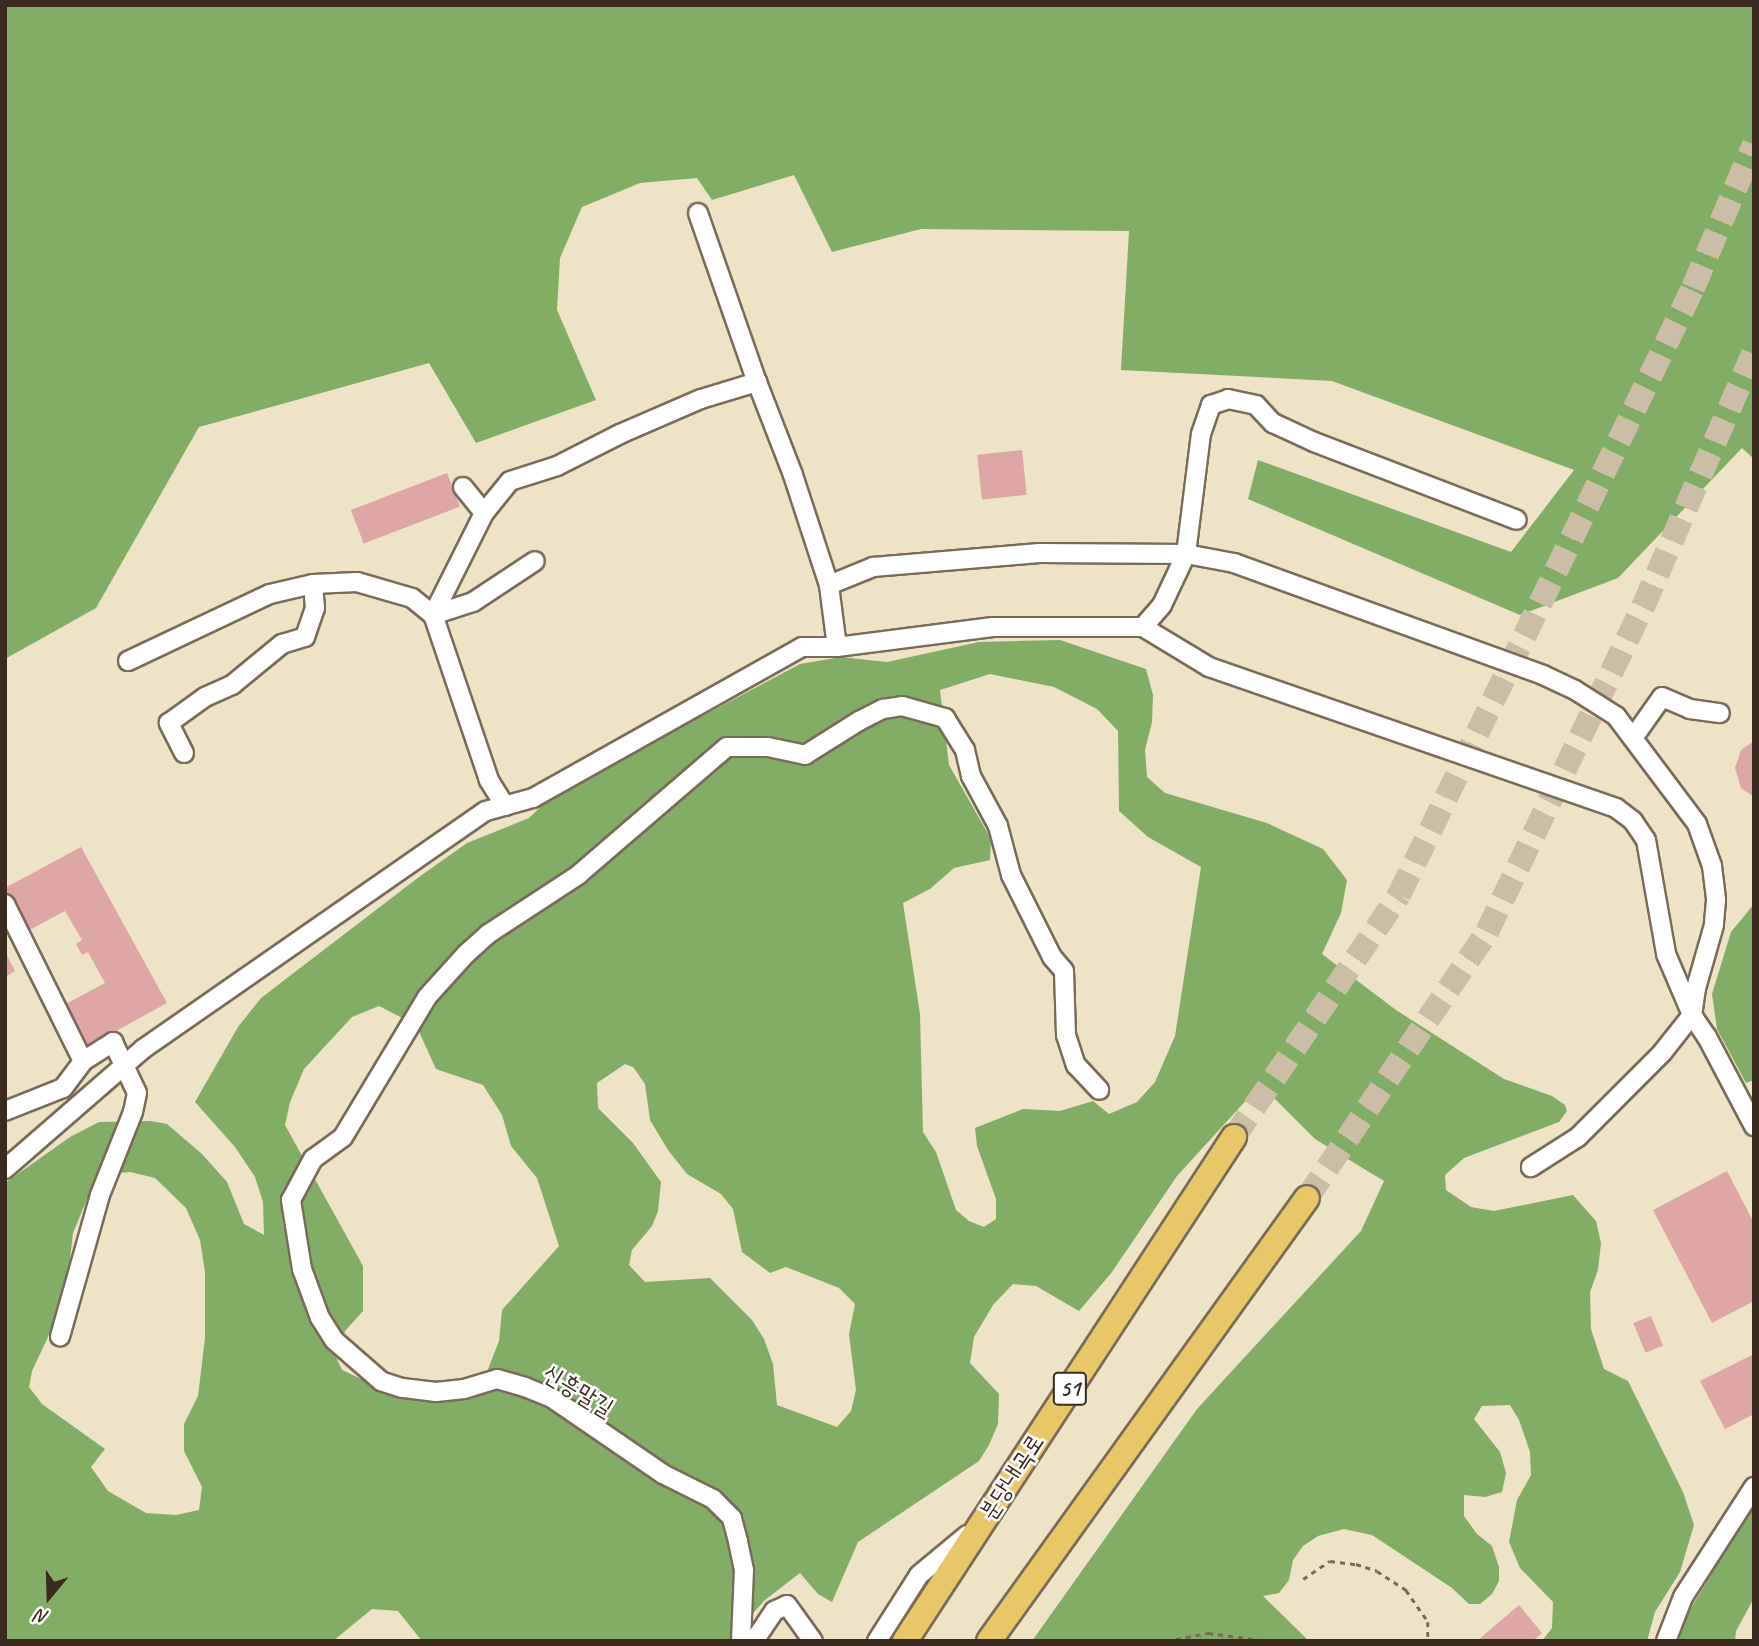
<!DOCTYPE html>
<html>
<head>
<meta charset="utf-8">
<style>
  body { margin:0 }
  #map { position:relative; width:1759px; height:1646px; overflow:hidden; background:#efe3c5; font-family:Caveat,"Poor Story",sans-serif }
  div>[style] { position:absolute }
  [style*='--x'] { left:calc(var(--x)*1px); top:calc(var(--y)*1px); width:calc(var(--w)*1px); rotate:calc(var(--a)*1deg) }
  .forest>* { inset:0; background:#81ad65 }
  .building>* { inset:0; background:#dea6a4; transform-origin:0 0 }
  .highway-tunnel>* { height:24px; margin-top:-12px; transform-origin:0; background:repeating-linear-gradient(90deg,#cbbea4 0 24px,transparent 0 36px) }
  .path>* { height:2.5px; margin-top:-1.25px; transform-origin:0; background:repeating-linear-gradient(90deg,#7a6b58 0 5px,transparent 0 10px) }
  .roads { filter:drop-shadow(2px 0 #7a6b58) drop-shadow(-2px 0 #7a6b58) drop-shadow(0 2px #7a6b58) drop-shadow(0 -2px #7a6b58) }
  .minor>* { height:18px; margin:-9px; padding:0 9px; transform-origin:9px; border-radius:9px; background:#fff }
  .highway>* { height:24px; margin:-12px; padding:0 12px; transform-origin:12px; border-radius:12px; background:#e9c769 }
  span { translate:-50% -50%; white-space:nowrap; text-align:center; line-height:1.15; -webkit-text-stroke:5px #fff; paint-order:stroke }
  .shield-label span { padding:2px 5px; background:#fff; border:2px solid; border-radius:5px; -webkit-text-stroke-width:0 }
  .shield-label { font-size:23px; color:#3b2a1e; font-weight:700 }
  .street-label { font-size:24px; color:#3b2a1e }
  .frame { position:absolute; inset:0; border:7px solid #3b2a1e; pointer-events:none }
  .north { position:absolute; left:14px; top:1562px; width:70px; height:70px; -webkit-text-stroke:5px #fff; paint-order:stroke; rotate:199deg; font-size:19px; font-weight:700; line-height:28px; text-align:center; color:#3b2a1e }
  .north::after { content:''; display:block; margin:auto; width:24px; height:32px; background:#3b2a1e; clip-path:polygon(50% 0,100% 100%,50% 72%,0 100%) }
</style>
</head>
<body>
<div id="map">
  <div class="forest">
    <div style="clip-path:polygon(5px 5px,1754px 5px,1754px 459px,1742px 448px,1618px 578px,1520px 615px,1248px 499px,1258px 460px,1511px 552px,1574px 470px,1332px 381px,1121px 370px,1129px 231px,921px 229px,832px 252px,794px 175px,712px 200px,697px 178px,640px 183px,582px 207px,560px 258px,557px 310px,596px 400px,476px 443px,429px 363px,199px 427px,96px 608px,5px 659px)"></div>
    <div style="clip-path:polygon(evenodd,1060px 640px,1146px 669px,1153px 695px,1152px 722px,1145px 750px,1147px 777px,1165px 793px,1267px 823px,1323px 849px,1347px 880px,1341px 913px,1322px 954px,1396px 1010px,1504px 1079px,1552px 1096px,1565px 1105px,1567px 1111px,1559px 1122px,1464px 1158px,1445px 1175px,1446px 1190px,1471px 1207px,1494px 1211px,1573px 1195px,1596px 1221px,1601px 1243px,1598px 1270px,1590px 1292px,1591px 1329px,1604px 1369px,1628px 1381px,1683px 1492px,1694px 1525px,1680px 1572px,1655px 1612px,1647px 1641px,1542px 1641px,1552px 1628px,1553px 1602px,1520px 1568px,1509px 1542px,1517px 1500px,1531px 1475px,1530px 1452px,1519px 1420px,1510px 1405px,1482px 1406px,1474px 1419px,1500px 1452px,1506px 1473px,1502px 1492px,1485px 1497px,1464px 1495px,1464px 1516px,1477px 1534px,1492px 1546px,1499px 1567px,1499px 1581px,1492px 1594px,1480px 1604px,1469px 1604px,1452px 1588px,1372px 1535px,1344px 1529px,1318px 1536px,1303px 1546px,1293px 1560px,1289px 1580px,1279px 1593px,1263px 1596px,1309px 1641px,1032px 1641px,1197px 1409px,1361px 1231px,1384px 1181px,1315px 1139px,1263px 1087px,1250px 1096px,1177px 1176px,1112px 1272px,1079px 1311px,1036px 1286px,1013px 1284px,993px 1305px,974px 1337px,970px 1363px,999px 1394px,998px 1424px,989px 1445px,979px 1461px,858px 1542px,832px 1602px,818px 1594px,800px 1573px,765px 1600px,728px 1641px,422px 1641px,398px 1611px,372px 1609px,333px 1641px,5px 1641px,5px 1183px,70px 1137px,99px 1122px,151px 1121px,167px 1124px,202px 1154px,227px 1182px,244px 1224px,264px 1235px,263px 1202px,255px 1177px,235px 1147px,195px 1102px,238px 1027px,261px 998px,419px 877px,467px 843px,529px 818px,552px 796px,800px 664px,841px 657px,887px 662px,979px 642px,1060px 640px,990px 674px,1054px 687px,1097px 709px,1118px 731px,1119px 811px,1148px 837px,1201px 867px,1175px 1036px,1155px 1082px,1137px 1102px,1109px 1114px,1093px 1101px,1060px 1111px,1023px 1109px,975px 1128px,977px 1146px,996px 1199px,996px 1219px,984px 1227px,969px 1221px,956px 1210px,936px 1152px,923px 1132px,920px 1014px,903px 903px,930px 889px,954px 868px,990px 860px,991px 839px,949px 765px,940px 690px,990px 674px,1060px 640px,379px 1006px,416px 1025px,436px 1069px,483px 1085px,502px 1115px,511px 1146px,537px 1178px,559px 1246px,502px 1310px,499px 1341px,483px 1382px,405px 1390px,370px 1383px,342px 1370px,336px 1357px,345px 1331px,363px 1311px,363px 1266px,285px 1125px,290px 1102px,304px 1069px,352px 1017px,379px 1006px,1060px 640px,625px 1064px,633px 1067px,645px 1084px,650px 1120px,668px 1150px,687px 1174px,721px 1194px,733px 1209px,742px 1252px,770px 1273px,786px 1267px,839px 1288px,855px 1304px,849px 1334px,856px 1390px,851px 1411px,837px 1427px,777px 1405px,773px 1364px,764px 1339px,752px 1320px,710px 1278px,645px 1282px,629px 1265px,632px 1250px,652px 1226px,658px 1211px,661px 1182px,633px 1143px,598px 1108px,597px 1083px,625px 1064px,1060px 640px,130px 1172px,155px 1178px,186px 1208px,200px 1240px,205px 1272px,205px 1338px,198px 1396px,184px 1424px,184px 1451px,202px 1487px,199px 1510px,176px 1515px,146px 1513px,108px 1491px,91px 1467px,105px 1449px,42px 1404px,29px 1387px,32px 1371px,48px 1337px,68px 1276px,73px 1233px,97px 1175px,130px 1172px)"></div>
    <div style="clip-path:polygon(1754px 904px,1754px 1080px,1746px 1083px,1717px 1029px,1712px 994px,1731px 932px)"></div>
    <div style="clip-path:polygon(1754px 1505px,1754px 1598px,1736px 1631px,1735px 1641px,1674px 1641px,1678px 1629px)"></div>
  </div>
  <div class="building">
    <div style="left:1022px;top:450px;width:45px;height:45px;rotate:84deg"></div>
    <div style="left:447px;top:473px;width:36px;height:103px;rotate:69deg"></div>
    <div style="clip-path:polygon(1754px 741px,1754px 797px,1741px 788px,1735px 768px,1741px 750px)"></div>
    <div style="clip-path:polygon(81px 847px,167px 1003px,85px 1048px,62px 1006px,105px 983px,88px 952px,82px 955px,76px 944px,82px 940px,65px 911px,22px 934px,5px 903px,5px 888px)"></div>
    <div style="clip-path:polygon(5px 952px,15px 971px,5px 977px)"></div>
    <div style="clip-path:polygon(1727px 1171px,1754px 1223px,1754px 1301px,1712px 1323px,1653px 1210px)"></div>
    <div style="left:1651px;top:1316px;width:32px;height:19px;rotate:68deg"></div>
    <div style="clip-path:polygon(1754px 1354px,1754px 1414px,1725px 1429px,1700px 1381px)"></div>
    <div style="clip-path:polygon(1519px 1605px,1542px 1633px,1533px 1641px,1477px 1641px)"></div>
  </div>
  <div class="highway-tunnel">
    <div style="--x:1234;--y:1137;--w:293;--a:-55.7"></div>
    <div style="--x:1399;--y:895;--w:674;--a:-64.16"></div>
    <div style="--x:1693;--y:288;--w:156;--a:-67"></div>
    <div style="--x:1307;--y:1198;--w:321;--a:-55.9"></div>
    <div style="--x:1487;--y:932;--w:361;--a:-64.4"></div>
    <div style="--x:1643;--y:607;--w:278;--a:-66.5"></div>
  </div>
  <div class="path">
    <div style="--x:1303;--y:1579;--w:32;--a:-34"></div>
    <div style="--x:1330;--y:1561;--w:26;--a:7"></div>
    <div style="--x:1356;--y:1564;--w:22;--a:18"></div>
    <div style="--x:1377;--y:1571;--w:35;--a:33"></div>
    <div style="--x:1406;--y:1590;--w:39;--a:55"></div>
    <div style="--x:1428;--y:1622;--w:19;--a:90"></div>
    <div style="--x:1166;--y:1641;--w:43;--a:-10.8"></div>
    <div style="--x:1208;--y:1633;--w:61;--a:7.6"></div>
  </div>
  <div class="roads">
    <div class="minor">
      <div style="--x:698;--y:213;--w:179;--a:70.8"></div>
      <div style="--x:463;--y:487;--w:33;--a:51"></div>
      <div style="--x:1143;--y:627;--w:77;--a:31.2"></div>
      <div style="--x:1209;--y:667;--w:431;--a:19.1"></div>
      <div style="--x:1616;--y:808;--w:21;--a:37"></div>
      <div style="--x:1633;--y:821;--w:23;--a:56"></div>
      <div style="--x:1646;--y:840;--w:116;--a:80"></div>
      <div style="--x:1666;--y:954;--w:66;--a:66.9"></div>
      <div style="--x:1692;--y:1015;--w:48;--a:128.3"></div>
      <div style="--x:1662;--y:1053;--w:119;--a:135"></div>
      <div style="--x:1578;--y:1137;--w:56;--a:147.4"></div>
      <div style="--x:837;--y:647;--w:63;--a:-97.4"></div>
      <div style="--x:829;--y:585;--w:48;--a:-22.2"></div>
      <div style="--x:873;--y:567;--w:167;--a:-4.8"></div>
      <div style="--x:1039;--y:553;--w:147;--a:0.4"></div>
      <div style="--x:1186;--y:554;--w:121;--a:-82.9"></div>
      <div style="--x:1201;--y:434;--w:31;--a:-71"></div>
      <div style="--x:1211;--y:405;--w:18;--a:-19"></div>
      <div style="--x:1228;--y:399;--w:29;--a:12"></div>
      <div style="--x:1256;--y:405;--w:25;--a:47"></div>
      <div style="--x:1273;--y:423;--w:45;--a:24.9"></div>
      <div style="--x:1314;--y:442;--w:217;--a:21"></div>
      <div style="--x:128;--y:661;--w:157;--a:-25.3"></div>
      <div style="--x:270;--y:594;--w:44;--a:-13.1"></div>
      <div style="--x:313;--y:584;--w:44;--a:-2.6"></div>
      <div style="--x:357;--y:582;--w:57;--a:16.2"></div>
      <div style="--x:412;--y:598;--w:27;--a:39"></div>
      <div style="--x:433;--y:615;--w:42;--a:-18"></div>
      <div style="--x:473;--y:602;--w:74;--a:-33.5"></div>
      <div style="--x:1633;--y:738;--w:50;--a:-54.7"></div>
      <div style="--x:1662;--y:697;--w:30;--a:23"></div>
      <div style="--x:1690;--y:709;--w:30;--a:8"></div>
      <div style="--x:184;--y:753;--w:34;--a:-117"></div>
      <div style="--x:169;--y:723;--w:44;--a:-35.8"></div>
      <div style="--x:205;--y:697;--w:30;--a:-24"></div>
      <div style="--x:232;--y:685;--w:65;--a:-39.4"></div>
      <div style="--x:282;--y:644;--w:24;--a:-17"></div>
      <div style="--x:305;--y:637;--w:31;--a:-71"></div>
      <div style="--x:315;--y:608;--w:24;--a:-95"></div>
      <div style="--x:505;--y:806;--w:31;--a:-122"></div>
      <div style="--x:489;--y:780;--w:174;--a:-108.7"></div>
      <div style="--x:433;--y:615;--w:114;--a:-63.4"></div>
      <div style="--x:484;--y:513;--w:41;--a:-50.9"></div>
      <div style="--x:510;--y:481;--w:49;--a:-17.7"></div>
      <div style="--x:557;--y:466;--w:71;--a:-26.9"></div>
      <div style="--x:620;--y:434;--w:88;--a:-23.4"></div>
      <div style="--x:701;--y:399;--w:59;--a:-16.9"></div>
      <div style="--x:757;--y:382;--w:100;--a:68.8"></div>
      <div style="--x:793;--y:475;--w:116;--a:71.9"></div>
      <div style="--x:5;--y:904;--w:175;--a:63.6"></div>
      <div style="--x:83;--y:1061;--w:36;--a:-32"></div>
      <div style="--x:113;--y:1042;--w:56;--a:64.8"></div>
      <div style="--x:137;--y:1093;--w:19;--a:102"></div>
      <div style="--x:133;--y:1112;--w:89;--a:111.7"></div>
      <div style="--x:100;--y:1195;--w:147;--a:105.8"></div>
      <div style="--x:5;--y:1111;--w:62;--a:-21.6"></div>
      <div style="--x:63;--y:1088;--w:34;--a:-53"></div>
      <div style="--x:5;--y:1169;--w:183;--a:-41"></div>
      <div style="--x:143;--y:1049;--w:417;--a:-34.8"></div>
      <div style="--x:486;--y:811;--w:49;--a:-15.5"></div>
      <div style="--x:533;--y:798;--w:308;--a:-29.3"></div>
      <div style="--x:802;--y:647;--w:35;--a:0"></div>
      <div style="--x:837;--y:647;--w:157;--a:-7.3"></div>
      <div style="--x:993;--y:627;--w:150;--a:0"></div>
      <div style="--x:1143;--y:627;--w:29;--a:-49"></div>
      <div style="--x:1162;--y:605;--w:56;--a:-64.8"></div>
      <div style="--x:1186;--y:554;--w:49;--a:10.6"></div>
      <div style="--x:1234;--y:563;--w:329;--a:19.9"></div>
      <div style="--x:1543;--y:675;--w:35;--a:25"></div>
      <div style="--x:1575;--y:690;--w:49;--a:32.4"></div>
      <div style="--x:1616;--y:716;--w:135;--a:53.1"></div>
      <div style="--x:1697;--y:824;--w:45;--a:70.3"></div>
      <div style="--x:1712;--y:866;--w:34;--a:83"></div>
      <div style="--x:1716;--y:900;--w:25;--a:95"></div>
      <div style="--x:1714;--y:925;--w:66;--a:105.9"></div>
      <div style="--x:1696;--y:988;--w:27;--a:98"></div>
      <div style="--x:1692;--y:1015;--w:27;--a:56"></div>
      <div style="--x:1707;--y:1037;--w:101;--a:62.2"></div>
      <div style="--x:741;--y:1641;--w:71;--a:-87.6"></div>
      <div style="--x:744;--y:1570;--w:30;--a:-102"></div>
      <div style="--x:738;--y:1541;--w:24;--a:-105"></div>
      <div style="--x:732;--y:1518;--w:27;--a:-135"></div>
      <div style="--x:713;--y:1499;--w:56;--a:-153.4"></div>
      <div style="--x:663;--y:1474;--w:135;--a:-145.6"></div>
      <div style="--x:552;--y:1398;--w:29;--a:-158"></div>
      <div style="--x:525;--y:1387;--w:29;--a:-164"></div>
      <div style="--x:497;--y:1379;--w:34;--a:163"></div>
      <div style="--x:464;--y:1389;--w:28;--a:174"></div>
      <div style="--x:436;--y:1392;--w:34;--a:-173"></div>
      <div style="--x:402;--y:1388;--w:22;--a:-162"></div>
      <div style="--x:381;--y:1381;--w:62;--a:-138.9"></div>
      <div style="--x:334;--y:1340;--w:26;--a:-122"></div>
      <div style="--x:320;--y:1318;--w:52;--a:-110.2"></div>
      <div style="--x:302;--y:1269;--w:70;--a:-99.1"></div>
      <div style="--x:291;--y:1200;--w:47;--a:-61.8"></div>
      <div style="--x:313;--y:1159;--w:37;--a:-36"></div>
      <div style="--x:343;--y:1137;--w:163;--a:-59"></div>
      <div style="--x:427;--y:997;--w:58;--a:-47.8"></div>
      <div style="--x:466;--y:954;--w:30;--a:-42"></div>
      <div style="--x:488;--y:934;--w:108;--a:-33.2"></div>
      <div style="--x:578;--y:875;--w:196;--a:-40.7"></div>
      <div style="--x:727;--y:747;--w:41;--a:0"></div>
      <div style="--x:768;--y:747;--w:38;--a:12"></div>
      <div style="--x:805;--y:755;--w:64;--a:-32.2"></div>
      <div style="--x:859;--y:721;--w:27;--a:-27"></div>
      <div style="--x:883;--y:709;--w:19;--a:-9"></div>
      <div style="--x:902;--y:706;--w:45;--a:15.6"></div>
      <div style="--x:945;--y:718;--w:38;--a:58"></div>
      <div style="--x:965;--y:750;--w:27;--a:77"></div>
      <div style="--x:971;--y:776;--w:57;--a:61.6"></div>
      <div style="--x:998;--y:826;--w:51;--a:75.1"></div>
      <div style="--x:1011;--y:875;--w:92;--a:63.4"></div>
      <div style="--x:1052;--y:957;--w:18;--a:49"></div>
      <div style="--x:1064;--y:971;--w:64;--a:88.2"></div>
      <div style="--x:1066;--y:1035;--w:32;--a:72"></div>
      <div style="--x:1076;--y:1065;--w:34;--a:47"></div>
      <div style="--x:754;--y:1641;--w:36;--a:-56"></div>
      <div style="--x:774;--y:1611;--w:14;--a:-25"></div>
      <div style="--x:787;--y:1605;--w:44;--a:54.2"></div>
      <div style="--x:877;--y:1641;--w:78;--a:-57.5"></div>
      <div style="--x:919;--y:1575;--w:62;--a:-39.8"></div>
      <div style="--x:1666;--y:1641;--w:47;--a:-68.9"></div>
      <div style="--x:1683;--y:1597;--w:131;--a:-57.2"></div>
    </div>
    <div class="highway">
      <div style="--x:905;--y:1641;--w:602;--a:-56.86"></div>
      <div style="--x:989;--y:1641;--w:545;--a:-54.33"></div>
    </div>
  </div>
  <div class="shield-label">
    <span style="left:1070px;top:1389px">51</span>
  </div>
  <div class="street-label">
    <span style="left:578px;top:1391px;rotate:31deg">신흥말길</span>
    <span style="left:1012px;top:1477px;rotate:-57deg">분당내곡로</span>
  </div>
  <div class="frame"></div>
  <div class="north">N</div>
</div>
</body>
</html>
